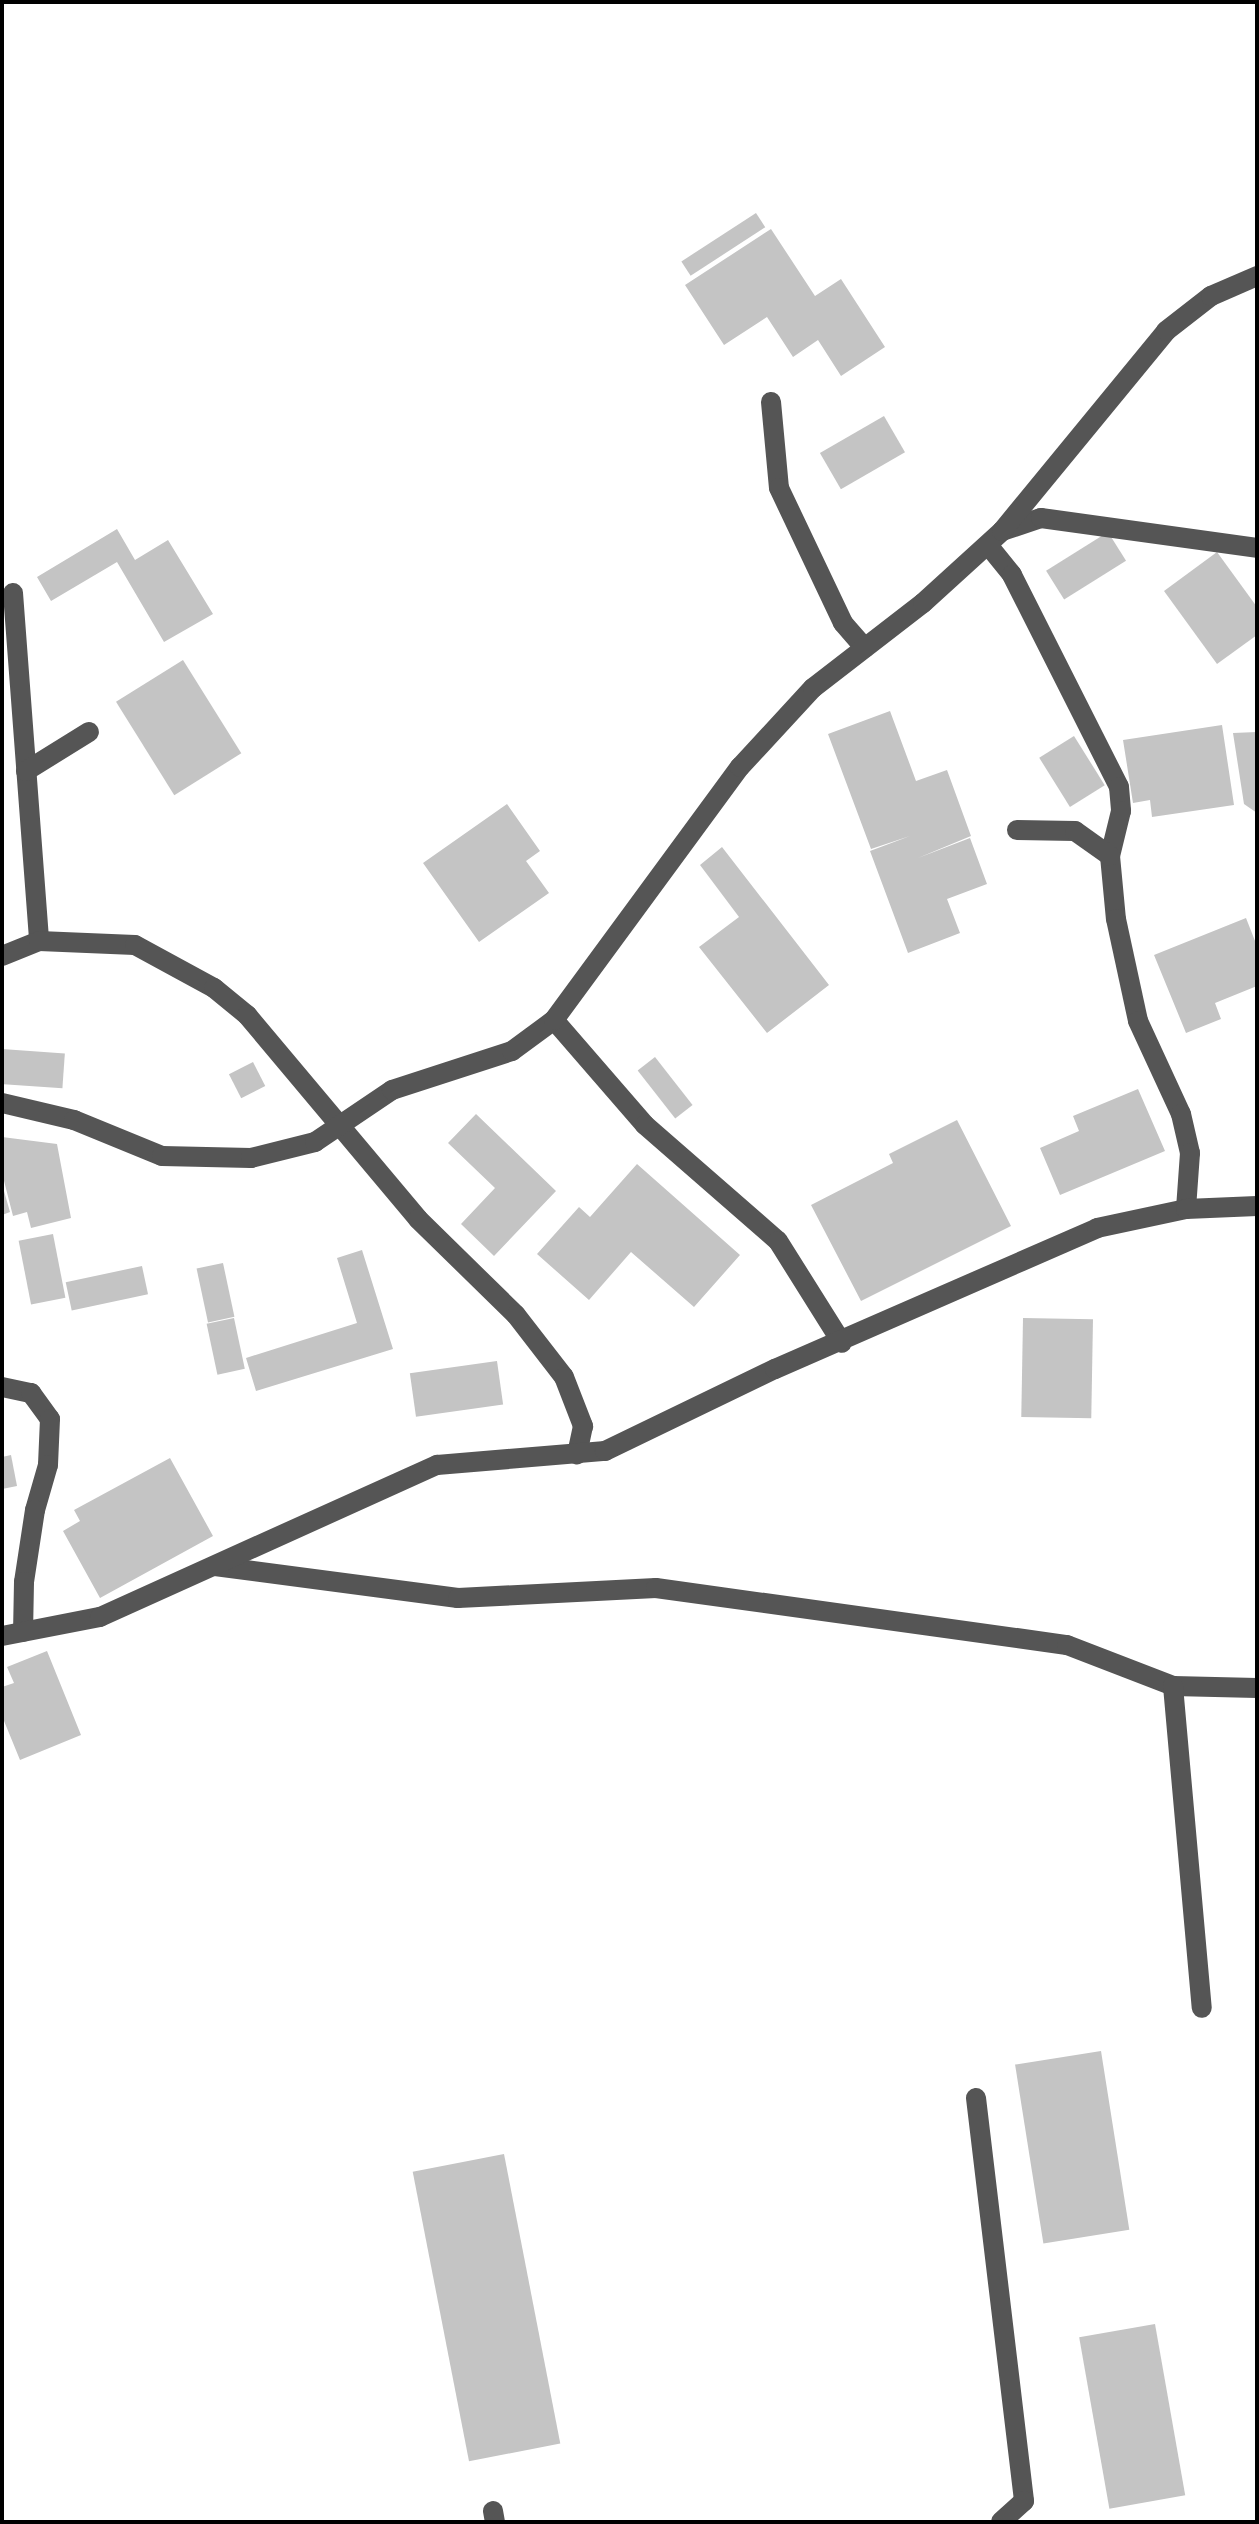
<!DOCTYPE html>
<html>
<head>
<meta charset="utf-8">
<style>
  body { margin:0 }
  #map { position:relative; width:1259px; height:2524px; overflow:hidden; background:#fff; font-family:Barlow,sans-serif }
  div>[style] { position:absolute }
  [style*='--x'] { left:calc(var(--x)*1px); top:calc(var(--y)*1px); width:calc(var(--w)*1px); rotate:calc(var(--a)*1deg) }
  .building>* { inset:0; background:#c4c4c4; transform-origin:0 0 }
  .minor>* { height:20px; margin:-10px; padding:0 10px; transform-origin:10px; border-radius:10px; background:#555 }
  span { translate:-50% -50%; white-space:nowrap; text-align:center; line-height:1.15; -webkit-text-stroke:8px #fff; paint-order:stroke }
  .frame { position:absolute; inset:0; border:4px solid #000; pointer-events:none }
</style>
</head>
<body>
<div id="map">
  <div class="building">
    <div style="left:756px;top:213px;width:17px;height:89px;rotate:57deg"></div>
    <div style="clip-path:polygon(771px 229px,815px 296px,841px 279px,885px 347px,841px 376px,818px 340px,793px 357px,767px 317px,724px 345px,685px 285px)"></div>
    <div style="left:884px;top:416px;width:42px;height:74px;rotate:60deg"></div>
    <div style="clip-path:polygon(117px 529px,135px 560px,168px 540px,213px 614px,164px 642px,117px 562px,51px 601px,37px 577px)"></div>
    <div style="left:1108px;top:532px;width:34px;height:73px;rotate:58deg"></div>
    <div style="clip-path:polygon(1217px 552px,1257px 607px,1257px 635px,1217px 664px,1164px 591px)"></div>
    <div style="left:183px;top:660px;width:110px;height:79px;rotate:58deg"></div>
    <div style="clip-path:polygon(890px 711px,916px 781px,947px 770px,971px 836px,918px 858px,970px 838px,987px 884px,947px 899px,960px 933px,908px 953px,870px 851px,910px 836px,871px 849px,828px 734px)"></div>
    <div style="clip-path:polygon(1222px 725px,1234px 805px,1152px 817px,1150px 800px,1133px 803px,1123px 740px)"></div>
    <div style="clip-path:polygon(1257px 732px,1257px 813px,1244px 804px,1233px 733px)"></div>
    <div style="left:1074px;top:736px;width:58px;height:41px;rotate:58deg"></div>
    <div style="clip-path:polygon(507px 804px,540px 851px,526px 861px,549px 893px,479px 942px,423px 863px)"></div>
    <div style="clip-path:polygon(722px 847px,829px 985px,767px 1033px,699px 947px,739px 917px,700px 865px)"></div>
    <div style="clip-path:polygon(1246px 918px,1257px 946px,1257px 986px,1215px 1003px,1221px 1019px,1186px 1033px,1154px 955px)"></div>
    <div style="left:2px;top:1049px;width:63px;height:35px;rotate:4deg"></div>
    <div style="left:655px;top:1057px;width:61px;height:22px;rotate:52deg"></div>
    <div style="left:253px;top:1062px;width:27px;height:27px;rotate:63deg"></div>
    <div style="clip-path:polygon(1138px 1089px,1165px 1151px,1060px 1195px,1040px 1148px,1079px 1131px,1073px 1116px)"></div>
    <div style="clip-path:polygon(476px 1114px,556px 1191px,494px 1256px,461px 1224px,495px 1188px,448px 1143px)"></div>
    <div style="clip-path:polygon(957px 1120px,1011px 1226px,861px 1301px,811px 1205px,893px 1163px,889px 1154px)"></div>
    <div style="clip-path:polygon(2px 1137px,57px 1144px,71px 1218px,31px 1228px,27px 1212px,13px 1216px,2px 1173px)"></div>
    <div style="clip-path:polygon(637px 1164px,740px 1255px,694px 1307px,631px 1252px,589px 1300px,537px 1254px,579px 1207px,590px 1217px)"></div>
    <div style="clip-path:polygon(2px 1184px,10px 1212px,2px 1215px)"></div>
    <div style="left:53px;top:1234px;width:65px;height:35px;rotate:79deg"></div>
    <div style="clip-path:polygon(362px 1250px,393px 1349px,256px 1391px,246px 1358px,357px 1323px,337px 1258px)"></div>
    <div style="left:223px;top:1263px;width:55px;height:27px;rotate:78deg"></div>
    <div style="left:142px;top:1266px;width:29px;height:78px;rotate:78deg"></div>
    <div style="left:234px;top:1318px;width:52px;height:28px;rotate:78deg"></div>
    <div style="left:1023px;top:1318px;width:70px;height:99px;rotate:1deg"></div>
    <div style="left:497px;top:1361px;width:44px;height:88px;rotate:82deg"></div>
    <div style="clip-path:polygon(11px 1455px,17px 1486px,2px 1489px,2px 1457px)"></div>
    <div style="clip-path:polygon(170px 1458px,213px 1536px,100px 1598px,63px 1531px,80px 1521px,74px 1510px)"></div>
    <div style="clip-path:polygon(47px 1651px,81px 1735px,20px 1760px,2px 1716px,2px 1687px,14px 1683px,7px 1667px)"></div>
    <div style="left:1101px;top:2051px;width:181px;height:87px;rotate:81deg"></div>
    <div style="left:504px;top:2154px;width:295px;height:93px;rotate:79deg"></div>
    <div style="left:1155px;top:2324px;width:174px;height:77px;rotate:80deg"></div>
  </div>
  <div class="minor">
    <div style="--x:771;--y:402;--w:86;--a:84.7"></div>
    <div style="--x:779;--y:488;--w:149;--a:64.6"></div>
    <div style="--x:843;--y:623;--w:33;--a:49"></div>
    <div style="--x:1002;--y:531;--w:41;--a:-18.4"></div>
    <div style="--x:1041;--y:518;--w:218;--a:7.9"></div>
    <div style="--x:988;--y:545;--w:38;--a:51"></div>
    <div style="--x:1012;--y:575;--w:237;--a:63.2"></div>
    <div style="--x:1119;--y:787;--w:24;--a:85"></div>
    <div style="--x:1121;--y:811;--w:46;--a:103.7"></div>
    <div style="--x:1110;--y:856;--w:63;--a:84.6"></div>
    <div style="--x:1116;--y:919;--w:104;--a:77.8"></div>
    <div style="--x:1138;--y:1021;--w:102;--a:65.2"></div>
    <div style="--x:1181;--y:1114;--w:40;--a:77"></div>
    <div style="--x:1190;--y:1153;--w:56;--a:94.1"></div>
    <div style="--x:13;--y:593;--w:349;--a:85.7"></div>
    <div style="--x:26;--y:771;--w:74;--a:-31.8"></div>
    <div style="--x:1017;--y:830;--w:58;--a:1"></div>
    <div style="--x:1075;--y:831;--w:43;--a:35.5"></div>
    <div style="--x:2;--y:956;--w:40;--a:-22"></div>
    <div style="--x:39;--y:941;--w:96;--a:2.4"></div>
    <div style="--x:135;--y:945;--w:90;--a:28.6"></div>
    <div style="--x:214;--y:988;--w:43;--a:39.3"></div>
    <div style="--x:247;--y:1015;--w:266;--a:50"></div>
    <div style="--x:418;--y:1219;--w:137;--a:44.4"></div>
    <div style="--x:516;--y:1315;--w:78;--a:52.3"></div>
    <div style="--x:564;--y:1377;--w:53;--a:68.8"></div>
    <div style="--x:583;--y:1426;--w:29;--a:102"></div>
    <div style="--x:554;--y:1020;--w:139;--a:49.1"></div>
    <div style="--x:645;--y:1125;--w:176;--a:41.1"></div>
    <div style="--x:778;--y:1241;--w:120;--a:57.9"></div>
    <div style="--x:2;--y:1103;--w:74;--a:13.3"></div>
    <div style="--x:74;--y:1120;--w:95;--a:22.2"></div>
    <div style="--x:162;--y:1156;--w:89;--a:1.3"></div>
    <div style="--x:251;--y:1158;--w:66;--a:-14"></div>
    <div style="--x:315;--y:1142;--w:93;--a:-34"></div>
    <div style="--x:392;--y:1090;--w:126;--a:-18"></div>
    <div style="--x:512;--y:1051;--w:52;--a:-36.4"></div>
    <div style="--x:554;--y:1020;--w:314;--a:-53.7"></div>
    <div style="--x:740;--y:767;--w:108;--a:-47.3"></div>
    <div style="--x:813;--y:688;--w:139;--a:-37.7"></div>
    <div style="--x:923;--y:603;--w:107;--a:-42.3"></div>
    <div style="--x:1002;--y:531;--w:259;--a:-50.6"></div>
    <div style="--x:1166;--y:331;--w:57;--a:-37.9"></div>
    <div style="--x:1211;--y:296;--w:50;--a:-23.5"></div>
    <div style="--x:2;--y:1387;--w:30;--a:12"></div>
    <div style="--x:31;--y:1393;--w:32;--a:54"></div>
    <div style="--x:50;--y:1419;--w:46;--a:92.5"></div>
    <div style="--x:48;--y:1465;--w:47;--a:106.1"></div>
    <div style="--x:35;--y:1510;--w:73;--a:98.7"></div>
    <div style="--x:24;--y:1582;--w:50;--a:91.1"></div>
    <div style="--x:215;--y:1566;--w:245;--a:7.5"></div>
    <div style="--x:458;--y:1598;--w:198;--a:-2.9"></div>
    <div style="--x:656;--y:1588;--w:415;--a:7.9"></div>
    <div style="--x:1067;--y:1645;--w:114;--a:21.1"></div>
    <div style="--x:1173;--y:1686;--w:84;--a:1.4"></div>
    <div style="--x:2;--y:1636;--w:100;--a:-11"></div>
    <div style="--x:100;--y:1617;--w:370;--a:-24.3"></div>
    <div style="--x:437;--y:1465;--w:169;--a:-4.8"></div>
    <div style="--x:605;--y:1451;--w:189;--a:-25.8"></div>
    <div style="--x:775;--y:1369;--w:352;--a:-23.6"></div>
    <div style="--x:1097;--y:1228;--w:91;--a:-12.1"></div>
    <div style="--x:1186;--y:1209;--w:71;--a:-2.4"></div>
    <div style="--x:1173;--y:1686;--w:323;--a:84.9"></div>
    <div style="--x:976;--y:2098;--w:406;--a:83.2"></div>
    <div style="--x:1024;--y:2501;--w:31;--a:138"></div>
    <div style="--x:493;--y:2511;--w:11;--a:80"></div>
  </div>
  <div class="frame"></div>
</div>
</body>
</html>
